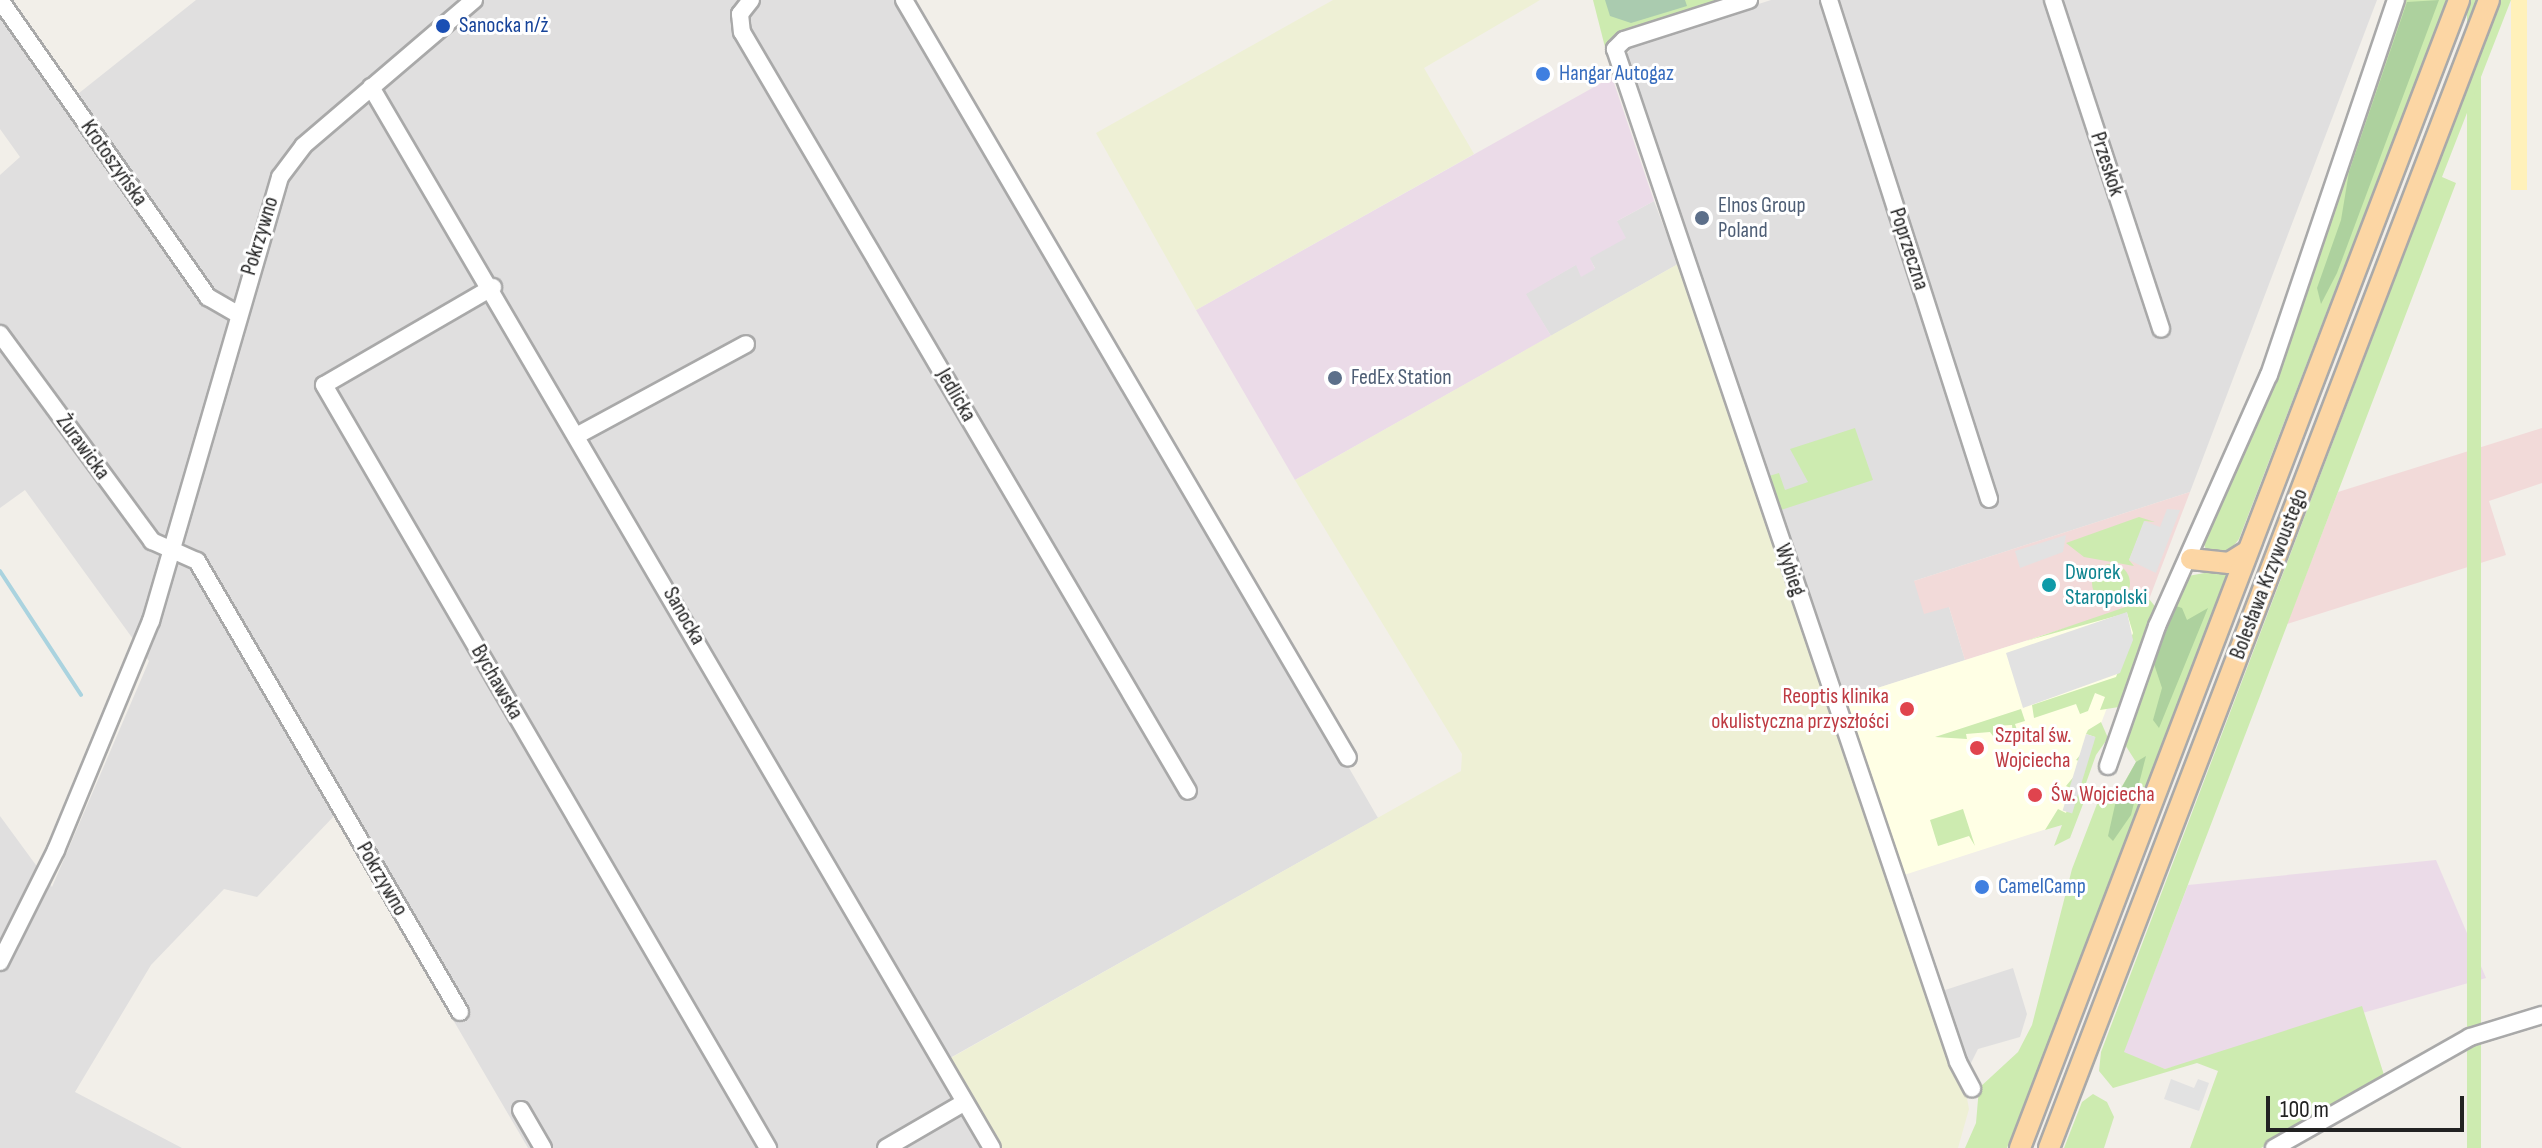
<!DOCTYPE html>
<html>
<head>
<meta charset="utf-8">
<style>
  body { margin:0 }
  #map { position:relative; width:2542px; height:1148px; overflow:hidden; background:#f2efe9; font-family:"Sofia Sans Condensed",sans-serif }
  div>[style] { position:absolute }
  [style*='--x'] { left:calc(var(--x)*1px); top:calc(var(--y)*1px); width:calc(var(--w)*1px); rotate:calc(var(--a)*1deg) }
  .residential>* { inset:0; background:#e0dfdf }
  .commercial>* { inset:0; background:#f2dad9 }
  .industrial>* { inset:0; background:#ebdbe8 }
  .education>* { inset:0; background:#ffffe5 }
  .farmland>* { inset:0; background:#eef0d5 }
  .grass>* { inset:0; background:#cdebb0; transform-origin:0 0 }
  .round { border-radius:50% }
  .forest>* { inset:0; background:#add19e }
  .sand>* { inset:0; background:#fff1ba; transform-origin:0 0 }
  .cemetery>* { inset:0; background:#aacbaf }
  .parking>* { inset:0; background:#e2e2e2; transform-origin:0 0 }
  .stream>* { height:4px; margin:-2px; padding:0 2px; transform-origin:2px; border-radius:2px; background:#aad3df }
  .roads { filter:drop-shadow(2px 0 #a9a9a9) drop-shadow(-2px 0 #a9a9a9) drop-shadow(0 2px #a9a9a9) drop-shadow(0 -2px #a9a9a9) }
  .minor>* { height:16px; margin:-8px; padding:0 8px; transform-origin:8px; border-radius:8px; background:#fff }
  .major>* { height:20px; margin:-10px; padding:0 10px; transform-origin:10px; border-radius:10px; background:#fcd6a4 }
  .dots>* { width:22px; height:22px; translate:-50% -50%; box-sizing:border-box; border:4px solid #fff; border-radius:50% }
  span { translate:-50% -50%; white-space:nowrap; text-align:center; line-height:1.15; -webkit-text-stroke:6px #fff; paint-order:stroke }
  .transit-label { font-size:22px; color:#164399 }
  .left { translate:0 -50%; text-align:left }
  .shop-label { font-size:22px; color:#366cbe }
  .street-label { font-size:22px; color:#222 }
  .service-label { font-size:22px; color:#4e5e75 }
  .culture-label { font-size:22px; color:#0d838f }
  .health-label { font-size:22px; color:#be3a42 }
  .right { translate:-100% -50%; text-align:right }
  .scale { position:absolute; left:2266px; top:1096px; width:198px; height:36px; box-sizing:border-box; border:4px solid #222; border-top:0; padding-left:10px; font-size:24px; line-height:28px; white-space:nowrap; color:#222; -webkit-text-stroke:6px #fff; paint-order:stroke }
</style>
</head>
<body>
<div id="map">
  <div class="residential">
    <div style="clip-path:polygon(196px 0,904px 0,1378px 818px,950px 1058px,1001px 1148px,528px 1148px,334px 816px,257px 897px,224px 889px,151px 965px,75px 1092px,182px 1148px,0 1148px,0 816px,52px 887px,149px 661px,25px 490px,0 508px,0 175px,20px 157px,0 129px,0 19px,64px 105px)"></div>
    <div style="clip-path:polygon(1771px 0,2377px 0,2190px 492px,1914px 581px,1949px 607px,1965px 660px,1846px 698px,1625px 59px,1632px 45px)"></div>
    <div style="clip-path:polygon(1654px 201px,1678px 264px,1551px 336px,1525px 294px,1577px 264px,1595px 268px,1589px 258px,1617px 221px)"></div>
    <div style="clip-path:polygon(2013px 968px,2027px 1014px,2020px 1037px,1978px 1049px,1969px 1067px,1942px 991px)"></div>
  </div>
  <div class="commercial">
    <div style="clip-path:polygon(2542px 428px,2542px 483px,2489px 501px,2506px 555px,2287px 624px,2338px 492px)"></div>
    <div style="clip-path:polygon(2190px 492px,2148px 602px,1965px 660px,1949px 607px,1924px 614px,1914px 581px)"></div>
  </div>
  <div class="industrial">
    <div style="clip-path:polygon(1612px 77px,1654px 201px,1617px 221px,1626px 238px,1590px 258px,1595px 269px,1581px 277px,1576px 265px,1526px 294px,1551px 336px,1295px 480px,1196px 310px)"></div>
    <div style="clip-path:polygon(2436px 860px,2486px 978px,2165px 1069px,2123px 1053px,2188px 885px)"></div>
  </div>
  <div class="education">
    <div style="clip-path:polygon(2148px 602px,2062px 824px,1904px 875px,1846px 698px)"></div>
  </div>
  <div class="farmland">
    <div style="clip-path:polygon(1333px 0,1540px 0,1424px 68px,1474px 154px,1196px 310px,1096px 133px)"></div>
    <div style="clip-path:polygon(1678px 264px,1947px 1049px,1965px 1088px,1969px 1109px,1958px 1148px,1001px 1148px,949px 1059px,1461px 771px,1462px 754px,1295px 480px)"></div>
  </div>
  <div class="grass">
    <div style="clip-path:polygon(1593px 0,1731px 0,1606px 51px)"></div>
    <div style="clip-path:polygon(2402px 0,2447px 0,2239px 539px,2225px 557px,2208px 556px,2203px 541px)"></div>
    <div style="left:2467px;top:0;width:14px;height:1229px"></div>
    <div style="clip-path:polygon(2501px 0,2511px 0,2442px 177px,2456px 183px,2124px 1052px,2165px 1069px,2362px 1006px,2385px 1078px,2261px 1148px,2190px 1148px,2218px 1071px,2197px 1063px,2113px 1088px,2099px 1071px,2101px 1052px)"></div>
    <div style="clip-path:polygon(1855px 428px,1873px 480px,1781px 510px,1769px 476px,1779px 473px,1785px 490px,1808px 482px,1790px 449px)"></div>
    <div style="clip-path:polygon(2139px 517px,2155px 522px,2145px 521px,2129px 560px,2134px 566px,2084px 557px,2066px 543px)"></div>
    <div class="round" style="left:2092px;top:564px;width:38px;height:38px"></div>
    <div style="clip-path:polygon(2232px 568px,2007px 1148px,1965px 1148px,1976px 1123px,1979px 1088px,2018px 1052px,2032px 1025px,2072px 869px,2102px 791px,2117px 795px,2136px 762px,2122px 740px,2163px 626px,2188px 576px)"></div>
    <div style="clip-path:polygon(2149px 599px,2158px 610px,2119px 707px,2100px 710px,2105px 697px,2095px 693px,2088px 711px,2080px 714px,2076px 704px,2034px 718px,2032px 705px,2116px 677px,2133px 633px,2127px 613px,2026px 641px)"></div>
    <div style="clip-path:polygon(2021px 709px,2025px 721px,2015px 724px,2018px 733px,2013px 735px,2012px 725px,1993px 726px,1993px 736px,1990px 732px,1966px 734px,1967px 739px,1935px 737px)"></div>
    <div style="clip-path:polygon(2101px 722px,2108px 738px,2096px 755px,2086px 783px,2090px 786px,2070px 838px,2054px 846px,2062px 825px,2045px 830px,2058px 809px,2066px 813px,2075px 790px,2066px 786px,2085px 763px,2076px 760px,2095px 737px,2086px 734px,2088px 730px)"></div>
    <div style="clip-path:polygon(1963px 809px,1975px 846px,1969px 836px,1938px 846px,1930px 820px)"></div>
    <div style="clip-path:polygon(2093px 1094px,2107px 1102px,2114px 1117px,2104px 1148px,2064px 1148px,2082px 1102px)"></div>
  </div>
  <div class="forest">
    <div style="clip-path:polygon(2439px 0,2337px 273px,2321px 304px,2317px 288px,2341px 220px,2349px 172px,2407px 2px)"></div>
    <div style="clip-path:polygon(2173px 605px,2182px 608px,2187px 620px,2208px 608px,2159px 728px,2153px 720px,2162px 688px,2152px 658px)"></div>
    <div style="clip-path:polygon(2146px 756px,2131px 815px,2113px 841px,2108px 836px,2117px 796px,2136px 762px)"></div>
  </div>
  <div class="sand">
    <div style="left:2511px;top:0;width:16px;height:190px"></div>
  </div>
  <div class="cemetery">
    <div style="clip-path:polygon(1605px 0,1685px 0,1687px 6px,1631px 23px,1610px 16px)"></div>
  </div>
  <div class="parking">
    <div style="clip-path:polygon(2167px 509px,2180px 510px,2156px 573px,2129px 560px,2144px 521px,2160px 527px)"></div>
    <div style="clip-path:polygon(2066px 535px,2063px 552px,2020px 568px,2015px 551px)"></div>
    <div style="clip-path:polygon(2127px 612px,2133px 640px,2120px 673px,2023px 708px,2006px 653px)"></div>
    <div style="left:2086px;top:734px;width:10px;height:80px;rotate:17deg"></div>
    <div style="clip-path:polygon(2171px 1079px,2194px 1088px,2198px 1079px,2209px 1083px,2199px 1111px,2164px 1099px)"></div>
  </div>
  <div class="stream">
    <div style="--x:0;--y:571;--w:148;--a:56.8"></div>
  </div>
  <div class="roads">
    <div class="minor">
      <div style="--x:0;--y:0;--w:363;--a:55"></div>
      <div style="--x:208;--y:297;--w:34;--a:30"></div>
      <div style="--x:751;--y:0;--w:18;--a:128"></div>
      <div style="--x:740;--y:14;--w:18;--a:84"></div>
      <div style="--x:742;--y:32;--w:880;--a:59.56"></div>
      <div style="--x:904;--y:0;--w:878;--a:59.64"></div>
      <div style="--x:1749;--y:0;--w:131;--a:162.3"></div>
      <div style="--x:1624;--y:40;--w:13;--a:135"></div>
      <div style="--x:1615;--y:49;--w:1069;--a:71.29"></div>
      <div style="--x:1958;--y:1062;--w:30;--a:62"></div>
      <div style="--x:1829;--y:0;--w:524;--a:72.22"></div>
      <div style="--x:2053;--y:0;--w:346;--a:71.8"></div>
      <div style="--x:371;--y:87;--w:1229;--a:59.66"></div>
      <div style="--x:493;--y:287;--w:195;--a:149.9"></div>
      <div style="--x:324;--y:385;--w:883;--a:59.8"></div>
      <div style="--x:0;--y:334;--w:257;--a:53.7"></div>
      <div style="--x:152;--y:541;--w:49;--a:24"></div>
      <div style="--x:197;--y:561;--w:522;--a:59.75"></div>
      <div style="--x:578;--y:435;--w:191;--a:-28.4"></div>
      <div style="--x:2108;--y:766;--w:148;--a:-70.7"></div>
      <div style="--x:2157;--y:626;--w:275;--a:-66"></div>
      <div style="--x:2269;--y:375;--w:396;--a:-71.3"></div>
      <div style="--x:0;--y:962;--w:125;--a:-63.4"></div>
      <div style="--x:56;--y:850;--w:248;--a:-67.5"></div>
      <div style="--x:151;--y:621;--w:462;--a:-73.8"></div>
      <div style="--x:280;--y:177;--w:39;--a:-53"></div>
      <div style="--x:303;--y:146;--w:225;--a:-40.5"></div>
      <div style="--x:521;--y:1110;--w:44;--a:59.9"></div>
      <div style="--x:886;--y:1148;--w:91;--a:-30.2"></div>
      <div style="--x:2274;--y:1148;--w:225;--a:-29.5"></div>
      <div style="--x:2470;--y:1037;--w:75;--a:-17"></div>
    </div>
    <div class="major">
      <div style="--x:2191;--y:559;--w:38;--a:6"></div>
      <div style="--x:2229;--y:563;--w:22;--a:-32"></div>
      <div style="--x:2020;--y:1148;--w:1229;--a:-69.07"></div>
      <div style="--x:2049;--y:1148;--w:1229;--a:-69.03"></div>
    </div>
  </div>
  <div class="dots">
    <div style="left:443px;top:26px;background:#1a4fb4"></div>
    <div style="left:1543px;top:74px;background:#3f7fe0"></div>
    <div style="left:1702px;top:218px;background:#5c6f8a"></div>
    <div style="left:1335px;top:378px;background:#5c6f8a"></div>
    <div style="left:2049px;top:585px;background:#0f9aa8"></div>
    <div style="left:1907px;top:709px;background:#e0444e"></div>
    <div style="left:1977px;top:748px;background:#e0444e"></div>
    <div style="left:2035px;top:795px;background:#e0444e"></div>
    <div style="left:1982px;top:887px;background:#3f7fe0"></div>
  </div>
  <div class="transit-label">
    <span class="left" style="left:459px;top:26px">Sanocka n/ż</span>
  </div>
  <div class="shop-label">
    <span class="left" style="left:1559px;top:74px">Hangar Autogaz</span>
    <span class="left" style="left:1998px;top:887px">CamelCamp</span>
  </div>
  <div class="street-label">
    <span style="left:114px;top:163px;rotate:55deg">Krotoszyńska</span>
    <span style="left:2107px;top:164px;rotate:72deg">Przeskok</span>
    <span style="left:260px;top:236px;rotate:-73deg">Pokrzywno</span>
    <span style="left:1909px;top:249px;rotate:72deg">Poprzeczna</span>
    <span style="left:956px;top:395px;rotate:60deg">Jedlicka</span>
    <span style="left:83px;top:447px;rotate:54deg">Żurawicka</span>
    <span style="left:1790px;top:570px;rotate:71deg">Wybieg</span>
    <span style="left:2269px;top:574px;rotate:-69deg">Bolesława Krzywoustego</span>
    <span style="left:684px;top:616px;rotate:60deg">Sanocka</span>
    <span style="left:497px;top:682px;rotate:60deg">Bychawska</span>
    <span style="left:382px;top:879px;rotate:60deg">Pokrzywno</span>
  </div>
  <div class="service-label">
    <span class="left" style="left:1718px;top:218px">Elnos Group<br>Poland</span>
    <span class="left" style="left:1351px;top:378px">FedEx Station</span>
  </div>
  <div class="culture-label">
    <span class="left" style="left:2065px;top:585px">Dworek<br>Staropolski</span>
  </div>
  <div class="health-label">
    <span class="right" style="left:1889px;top:709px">Reoptis klinika<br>okulistyczna przyszłości</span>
    <span class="left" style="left:1995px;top:748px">Szpital św.<br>Wojciecha</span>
    <span class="left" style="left:2051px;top:795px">Św. Wojciecha</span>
  </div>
  <div class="scale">100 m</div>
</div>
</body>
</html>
